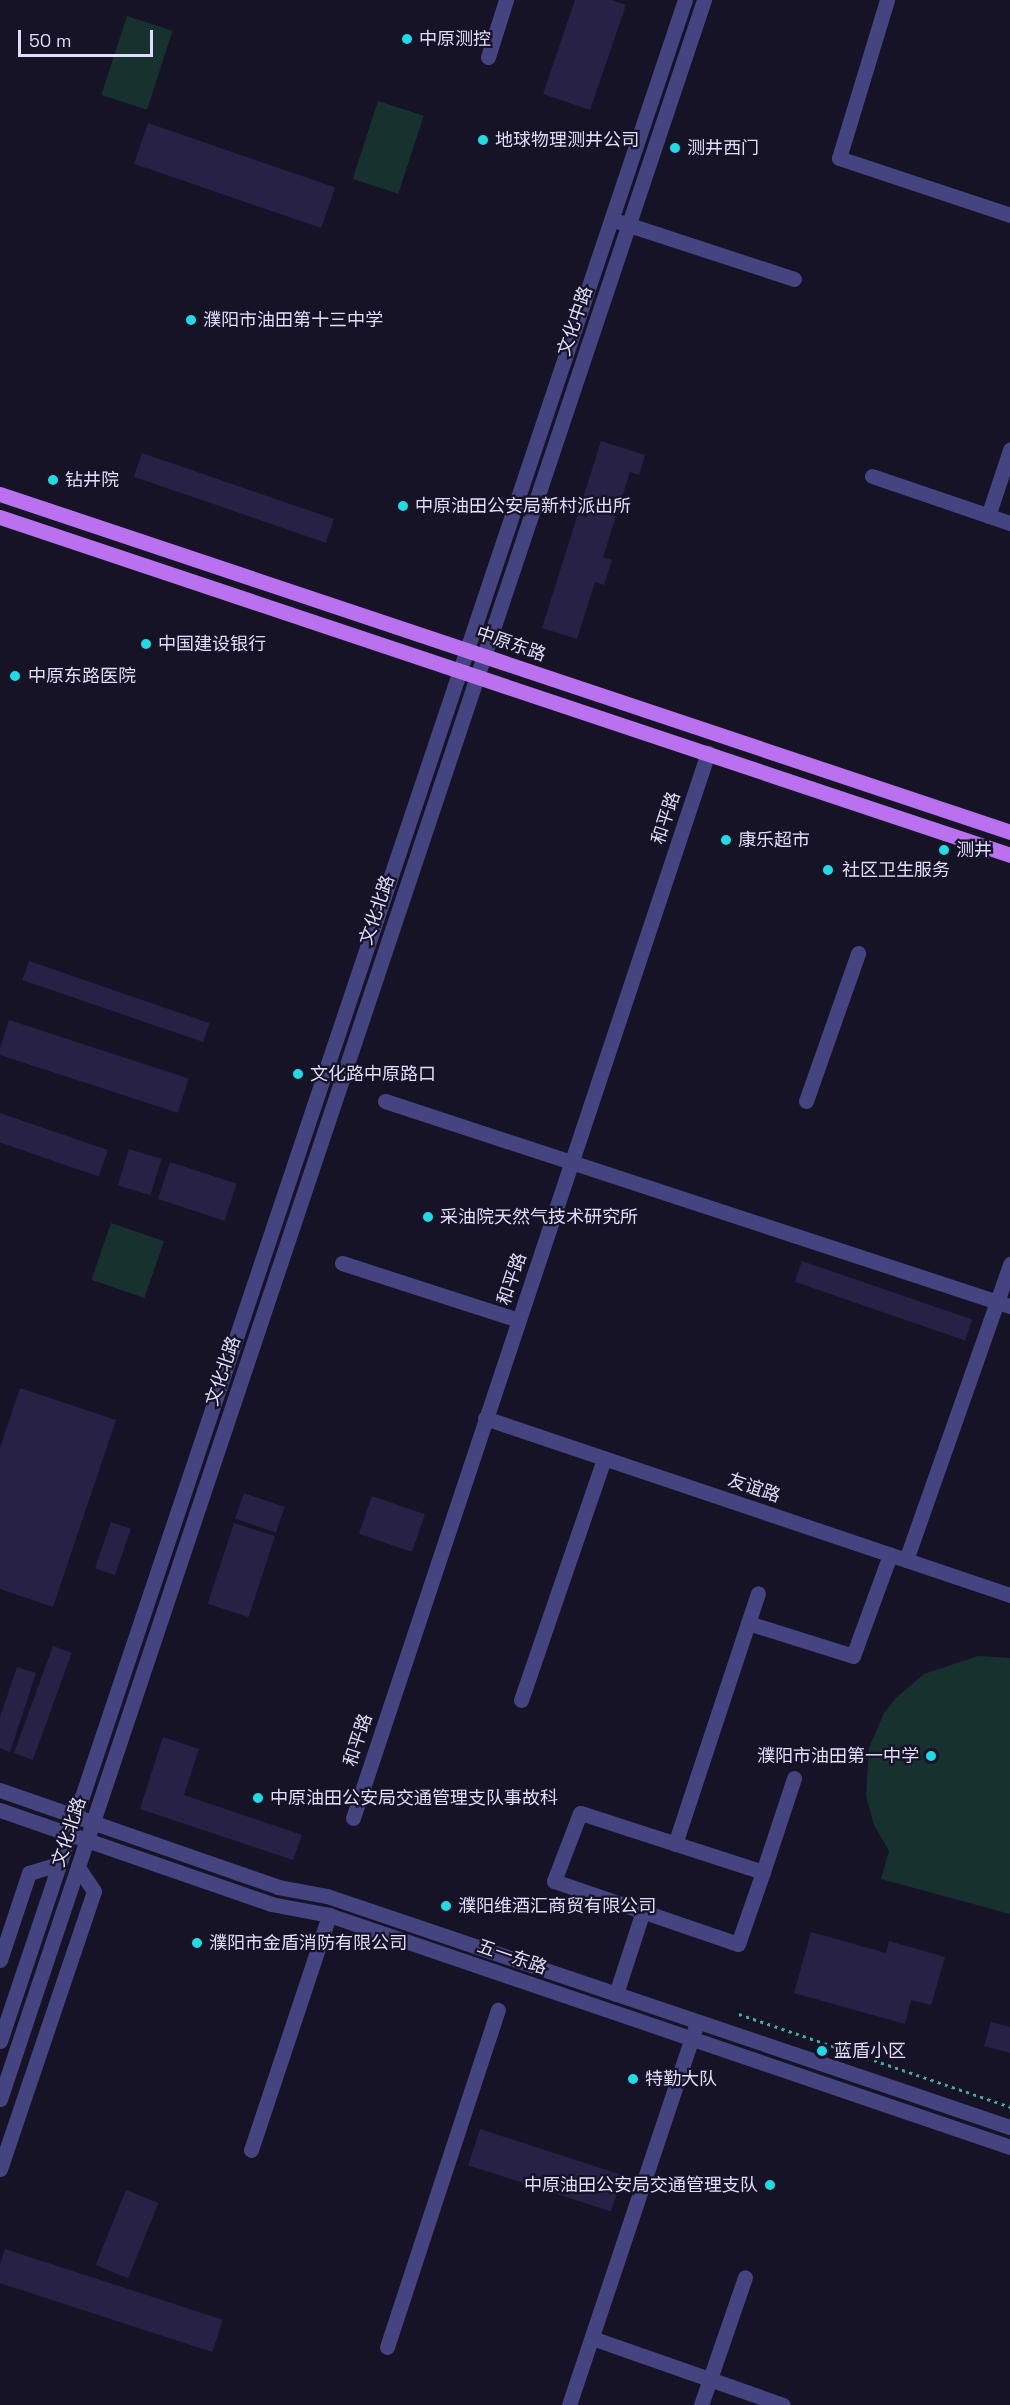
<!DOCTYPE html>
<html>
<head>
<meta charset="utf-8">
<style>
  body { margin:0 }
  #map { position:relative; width:1010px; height:2405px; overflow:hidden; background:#161327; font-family:"Space Grotesk","Noto Sans SC",sans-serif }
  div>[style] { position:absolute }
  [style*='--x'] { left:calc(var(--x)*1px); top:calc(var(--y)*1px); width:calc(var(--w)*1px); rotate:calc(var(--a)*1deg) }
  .green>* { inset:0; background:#17312e; transform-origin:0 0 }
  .building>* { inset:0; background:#272146; transform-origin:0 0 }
  .path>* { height:3px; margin-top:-1.5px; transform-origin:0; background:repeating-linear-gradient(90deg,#3faea2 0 3px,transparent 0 7.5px) }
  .minor>* { height:15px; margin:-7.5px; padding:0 7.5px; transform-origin:7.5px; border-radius:7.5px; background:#444481 }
  .major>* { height:15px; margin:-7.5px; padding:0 7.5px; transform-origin:7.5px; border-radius:7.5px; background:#b971ef }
  .dots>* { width:16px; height:16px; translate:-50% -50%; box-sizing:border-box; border:3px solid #161327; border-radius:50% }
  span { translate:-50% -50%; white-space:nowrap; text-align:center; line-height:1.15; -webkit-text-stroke:4.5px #161327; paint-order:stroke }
  .poi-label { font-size:18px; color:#dfddfb }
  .left { translate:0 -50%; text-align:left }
  .right { translate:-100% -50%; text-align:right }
  .street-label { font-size:18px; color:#dfddfb }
  .scale { position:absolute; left:18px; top:30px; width:135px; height:27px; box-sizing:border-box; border:3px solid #dfddfb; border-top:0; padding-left:8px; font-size:18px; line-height:21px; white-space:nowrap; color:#dfddfb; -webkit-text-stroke:4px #161327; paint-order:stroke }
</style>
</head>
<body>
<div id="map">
  <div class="green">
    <div style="left:127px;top:16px;width:48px;height:83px;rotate:18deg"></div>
    <div style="left:378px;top:101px;width:48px;height:82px;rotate:18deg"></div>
    <div style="left:111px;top:1223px;width:56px;height:60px;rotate:19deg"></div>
    <div style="clip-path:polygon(978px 1656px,1010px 1658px,1010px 1914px,881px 1879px,889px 1851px,874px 1825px,866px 1796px,869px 1748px,884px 1713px,896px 1698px,924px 1674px)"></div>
  </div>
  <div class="building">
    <div style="clip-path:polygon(575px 0,612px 0,626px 5px,590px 110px,543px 94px)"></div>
    <div style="left:148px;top:123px;width:198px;height:43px;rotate:19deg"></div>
    <div style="clip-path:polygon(601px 441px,645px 455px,639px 475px,630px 472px,603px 557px,612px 560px,604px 585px,595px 582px,577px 639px,542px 628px)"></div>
    <div style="left:142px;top:453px;width:203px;height:25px;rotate:19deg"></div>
    <div style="left:29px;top:961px;width:191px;height:20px;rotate:19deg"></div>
    <div style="left:9px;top:1020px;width:189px;height:36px;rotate:18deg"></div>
    <div style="left:0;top:1113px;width:114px;height:28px;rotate:19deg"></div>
    <div style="left:129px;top:1149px;width:34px;height:38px;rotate:17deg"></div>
    <div style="left:170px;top:1162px;width:70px;height:39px;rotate:18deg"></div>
    <div style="left:802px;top:1261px;width:180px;height:22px;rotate:19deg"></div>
    <div style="clip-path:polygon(20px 1388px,116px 1420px,53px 1607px,0 1589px,0 1448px)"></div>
    <div style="left:244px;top:1493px;width:43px;height:27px;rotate:19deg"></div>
    <div style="left:372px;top:1496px;width:56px;height:40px;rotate:19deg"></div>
    <div style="left:111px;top:1522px;width:21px;height:49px;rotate:19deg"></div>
    <div style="left:234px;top:1523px;width:43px;height:85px;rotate:18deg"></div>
    <div style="left:53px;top:1646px;width:20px;height:114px;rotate:20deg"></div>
    <div style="clip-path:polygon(17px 1667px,36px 1673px,10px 1752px,0 1748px,0 1717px)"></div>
    <div style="clip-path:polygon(163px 1737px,199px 1749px,184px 1795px,302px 1835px,293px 1860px,140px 1809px)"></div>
    <div style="clip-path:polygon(811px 1932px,886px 1953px,889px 1941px,945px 1957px,931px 2005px,911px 2000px,905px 2024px,794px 1993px)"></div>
    <div style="clip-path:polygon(991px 2022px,1010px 2027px,1010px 2053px,984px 2046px)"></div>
    <div style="left:480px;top:2129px;width:150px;height:38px;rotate:18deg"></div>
    <div style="left:126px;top:2190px;width:35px;height:81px;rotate:22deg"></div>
    <div style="left:5px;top:2249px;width:229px;height:34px;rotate:18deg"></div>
  </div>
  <div class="path">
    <div style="--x:739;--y:2014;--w:287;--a:18.9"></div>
  </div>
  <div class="minor">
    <div style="--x:887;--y:0;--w:165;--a:106.9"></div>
    <div style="--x:839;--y:158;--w:180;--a:18.4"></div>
    <div style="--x:488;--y:57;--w:60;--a:-72.5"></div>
    <div style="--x:620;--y:222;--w:183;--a:18.1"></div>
    <div style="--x:872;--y:476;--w:146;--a:18.8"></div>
    <div style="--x:988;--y:516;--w:70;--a:-71.6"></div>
    <div style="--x:385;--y:1101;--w:658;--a:18.16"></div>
    <div style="--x:806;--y:1101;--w:157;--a:-70.6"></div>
    <div style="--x:342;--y:1263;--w:185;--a:17.9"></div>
    <div style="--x:485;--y:1418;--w:554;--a:18.63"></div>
    <div style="--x:906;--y:1560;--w:314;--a:-70.6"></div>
    <div style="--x:748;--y:1623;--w:110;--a:17.4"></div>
    <div style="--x:853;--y:1656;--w:108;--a:-69.9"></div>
    <div style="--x:521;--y:1700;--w:255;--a:-71"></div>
    <div style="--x:0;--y:1790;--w:294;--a:19.2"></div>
    <div style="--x:278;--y:1887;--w:50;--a:10.4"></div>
    <div style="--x:327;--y:1896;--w:721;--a:18.69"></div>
    <div style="--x:0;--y:1810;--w:287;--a:19.1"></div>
    <div style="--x:271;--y:1904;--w:59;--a:10.7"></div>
    <div style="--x:329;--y:1915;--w:719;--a:18.81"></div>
    <div style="--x:353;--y:1818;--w:1123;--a:-71.57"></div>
    <div style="--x:675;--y:1844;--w:264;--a:-71.7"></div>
    <div style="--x:763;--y:1872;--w:192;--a:-162.1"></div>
    <div style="--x:580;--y:1813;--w:73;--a:110.9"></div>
    <div style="--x:554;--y:1881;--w:194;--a:18.9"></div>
    <div style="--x:738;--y:1944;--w:76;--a:-70.9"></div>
    <div style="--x:763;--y:1872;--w:99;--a:-71.7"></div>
    <div style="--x:0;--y:1960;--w:92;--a:-71.6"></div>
    <div style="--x:29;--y:1873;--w:31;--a:-17"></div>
    <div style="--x:616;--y:1994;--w:87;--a:-72"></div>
    <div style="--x:0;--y:2041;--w:2153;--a:-71.45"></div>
    <div style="--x:0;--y:2099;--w:2214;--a:-71.46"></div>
    <div style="--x:251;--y:2150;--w:248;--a:-71.6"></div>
    <div style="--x:0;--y:2169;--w:293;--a:-71.3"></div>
    <div style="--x:94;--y:1891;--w:29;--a:-124"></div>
    <div style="--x:592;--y:2338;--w:202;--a:19.3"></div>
    <div style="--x:387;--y:2347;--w:355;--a:-71.8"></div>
    <div style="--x:569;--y:2405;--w:397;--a:-71.5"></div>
    <div style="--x:701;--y:2405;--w:135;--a:-71"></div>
  </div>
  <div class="major">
    <div style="--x:0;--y:494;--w:1065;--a:18.5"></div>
    <div style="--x:0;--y:517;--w:1065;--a:18.5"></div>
  </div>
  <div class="dots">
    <div style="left:407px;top:39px;background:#1fdbe5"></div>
    <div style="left:483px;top:140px;background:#1fdbe5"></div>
    <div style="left:675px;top:148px;background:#1fdbe5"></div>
    <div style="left:191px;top:320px;background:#1fdbe5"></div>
    <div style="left:53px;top:480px;background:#1fdbe5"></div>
    <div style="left:403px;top:506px;background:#1fdbe5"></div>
    <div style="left:146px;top:644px;background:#1fdbe5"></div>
    <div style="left:15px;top:676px;background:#1fdbe5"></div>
    <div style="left:726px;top:840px;background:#1fdbe5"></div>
    <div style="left:944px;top:850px;background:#1fdbe5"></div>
    <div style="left:828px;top:870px;background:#1fdbe5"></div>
    <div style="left:298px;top:1074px;background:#1fdbe5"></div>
    <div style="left:428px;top:1217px;background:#1fdbe5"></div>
    <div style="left:931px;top:1756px;background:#1fdbe5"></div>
    <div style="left:258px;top:1798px;background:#1fdbe5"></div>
    <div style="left:446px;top:1906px;background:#1fdbe5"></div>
    <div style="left:197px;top:1943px;background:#1fdbe5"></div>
    <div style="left:822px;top:2051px;background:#1fdbe5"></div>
    <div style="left:633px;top:2079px;background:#1fdbe5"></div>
    <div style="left:770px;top:2185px;background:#1fdbe5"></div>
  </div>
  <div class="poi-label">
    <span class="left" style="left:419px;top:39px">中原测控</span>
    <span class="left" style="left:495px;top:140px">地球物理测井公司</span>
    <span class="left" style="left:687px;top:148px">测井西门</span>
    <span class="left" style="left:203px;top:320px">濮阳市油田第十三中学</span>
    <span class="left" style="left:65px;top:480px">钻井院</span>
    <span class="left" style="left:415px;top:506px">中原油田公安局新村派出所</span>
    <span class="left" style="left:158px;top:644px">中国建设银行</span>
    <span class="left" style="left:28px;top:676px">中原东路医院</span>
    <span class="left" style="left:738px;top:840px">康乐超市</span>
    <span class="left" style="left:956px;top:850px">测井</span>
    <span class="left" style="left:842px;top:870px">社区卫生服务</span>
    <span class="left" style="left:310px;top:1074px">文化路中原路口</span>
    <span class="left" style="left:440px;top:1217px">采油院天然气技术研究所</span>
    <span class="right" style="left:919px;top:1756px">濮阳市油田第一中学</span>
    <span class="left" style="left:270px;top:1798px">中原油田公安局交通管理支队事故科</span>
    <span class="left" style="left:458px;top:1906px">濮阳维酒汇商贸有限公司</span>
    <span class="left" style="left:209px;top:1943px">濮阳市金盾消防有限公司</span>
    <span class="left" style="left:834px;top:2051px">蓝盾小区</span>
    <span class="left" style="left:645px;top:2079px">特勤大队</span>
    <span class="right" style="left:758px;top:2185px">中原油田公安局交通管理支队</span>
  </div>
  <div class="street-label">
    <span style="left:575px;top:321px;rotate:-71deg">文化中路</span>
    <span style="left:511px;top:644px;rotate:19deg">中原东路</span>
    <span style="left:666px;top:818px;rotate:-72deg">和平路</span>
    <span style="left:377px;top:910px;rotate:-71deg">文化北路</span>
    <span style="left:512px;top:1279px;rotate:-71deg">和平路</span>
    <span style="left:223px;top:1371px;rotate:-71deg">文化北路</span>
    <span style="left:754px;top:1488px;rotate:19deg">友谊路</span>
    <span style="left:358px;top:1740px;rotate:-72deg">和平路</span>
    <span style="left:69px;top:1832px;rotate:-72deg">文化北路</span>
    <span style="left:512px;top:1957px;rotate:19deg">五一东路</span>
  </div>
  <div class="scale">50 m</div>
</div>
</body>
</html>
